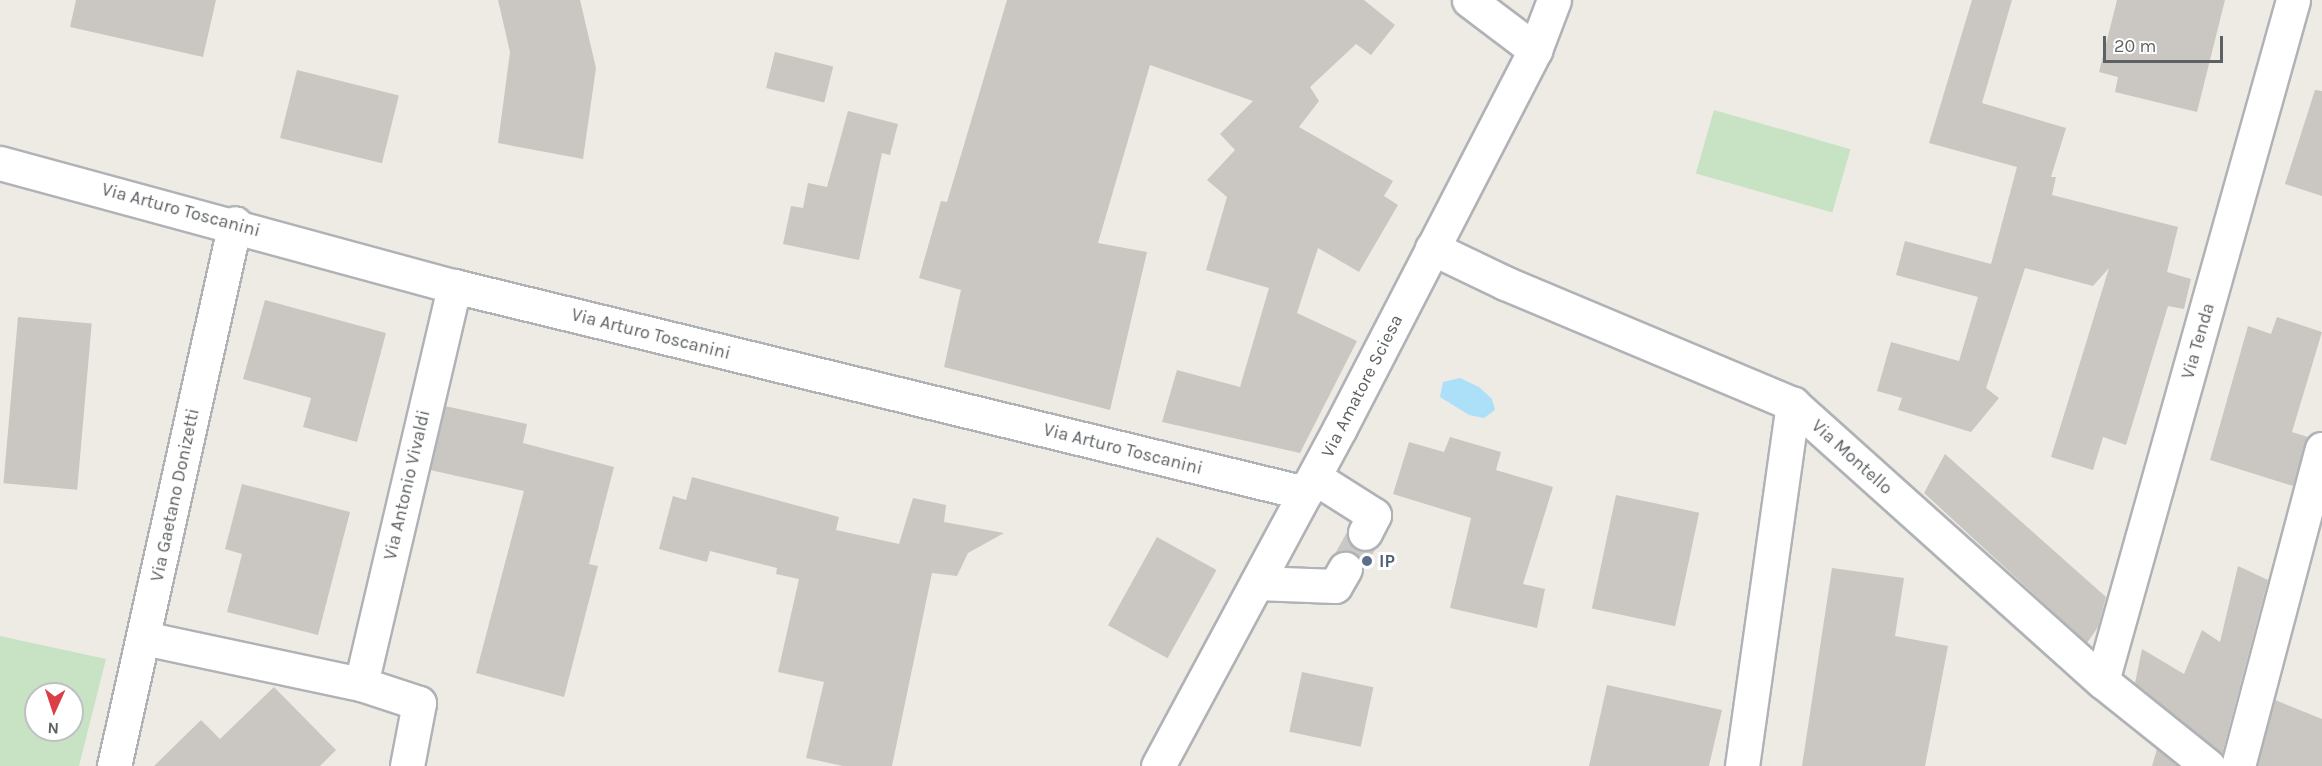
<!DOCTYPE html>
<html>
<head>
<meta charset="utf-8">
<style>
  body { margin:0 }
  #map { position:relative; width:2322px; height:766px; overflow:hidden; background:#eeebe5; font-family:Karla,sans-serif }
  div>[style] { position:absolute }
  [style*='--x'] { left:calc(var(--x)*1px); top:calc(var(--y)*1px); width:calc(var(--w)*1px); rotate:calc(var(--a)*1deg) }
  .green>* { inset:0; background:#c7e3c3; transform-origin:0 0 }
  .water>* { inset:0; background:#abe0f8 }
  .building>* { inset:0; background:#cac6c2; transform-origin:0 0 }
  .minor-tunnel>* { height:33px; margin-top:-16.5px; transform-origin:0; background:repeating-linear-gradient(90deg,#cac8c5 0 33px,transparent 0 49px) }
  .roads { filter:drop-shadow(2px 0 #b0b3b6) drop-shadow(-2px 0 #b0b3b6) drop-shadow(0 2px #b0b3b6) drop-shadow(0 -2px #b0b3b6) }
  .minor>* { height:33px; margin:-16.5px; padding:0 16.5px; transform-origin:16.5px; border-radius:16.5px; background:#fff }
  .dots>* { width:16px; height:16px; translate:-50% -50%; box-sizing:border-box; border:3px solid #fff; border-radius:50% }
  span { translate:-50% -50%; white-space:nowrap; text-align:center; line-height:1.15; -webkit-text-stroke:6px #fff; paint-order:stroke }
  .street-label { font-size:18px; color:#5d6164 }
  .service-label { font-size:18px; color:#4e5e75; font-weight:700 }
  .left { translate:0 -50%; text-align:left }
  .north { position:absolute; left:24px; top:682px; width:60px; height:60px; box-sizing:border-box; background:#fff; border:2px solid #bec0c1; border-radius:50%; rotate:183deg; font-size:16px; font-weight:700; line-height:24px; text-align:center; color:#5d6164 }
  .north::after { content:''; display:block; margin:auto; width:21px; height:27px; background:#db3e45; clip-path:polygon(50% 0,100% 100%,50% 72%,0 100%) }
  .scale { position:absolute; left:2103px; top:36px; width:120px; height:27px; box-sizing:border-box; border:3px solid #5d6164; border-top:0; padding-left:8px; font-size:18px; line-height:21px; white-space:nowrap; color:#5d6164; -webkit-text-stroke:4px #fff; paint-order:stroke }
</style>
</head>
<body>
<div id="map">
  <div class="green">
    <div style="left:1714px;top:110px;width:142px;height:66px;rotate:16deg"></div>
    <div style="clip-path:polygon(evenodd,0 636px,106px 659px,79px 766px,0 766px,0 636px,36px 694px,72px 694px,72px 730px,36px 730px,36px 694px)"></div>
  </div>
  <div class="water">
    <div style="clip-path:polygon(1460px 378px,1479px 387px,1492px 399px,1495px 410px,1484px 418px,1469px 415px,1440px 397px,1443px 382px)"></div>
  </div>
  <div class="building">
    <div style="clip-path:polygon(76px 0,216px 0,203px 57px,70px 27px)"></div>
    <div style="clip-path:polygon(498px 0,580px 0,596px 68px,583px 159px,498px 143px,510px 52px)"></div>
    <div style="clip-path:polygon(1007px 0,1364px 0,1395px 25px,1371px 55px,1356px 44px,1310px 87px,1319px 101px,1299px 127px,1393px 181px,1384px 196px,1398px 205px,1359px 272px,1318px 248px,1297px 313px,1357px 341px,1300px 453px,1162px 422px,1177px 370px,1240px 387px,1269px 288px,1206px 270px,1227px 197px,1207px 180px,1235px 150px,1220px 134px,1253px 101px,1150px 65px,1098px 243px,1147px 252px,1110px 410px,944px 367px,961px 290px,919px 278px,941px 201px,947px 202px)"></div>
    <div style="clip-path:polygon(1972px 0,2012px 0,1982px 103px,2066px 128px,2051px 177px,2056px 177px,2052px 195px,2178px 227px,2167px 272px,2191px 279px,2184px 309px,2168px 306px,2126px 445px,2103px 437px,2093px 470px,2051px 457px,2109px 268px,2093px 286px,2025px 268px,1986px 388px,1999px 398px,1971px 432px,1898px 410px,1902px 398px,1877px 391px,1891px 342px,1959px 361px,1978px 297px,1896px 275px,1905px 241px,1991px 264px,2017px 167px,1929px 143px)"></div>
    <div style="clip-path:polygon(2117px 0,2225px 0,2197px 112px,2115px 92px,2118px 77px,2099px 72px)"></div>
    <div style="left:775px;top:52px;width:60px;height:37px;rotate:14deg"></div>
    <div style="left:297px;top:70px;width:105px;height:70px;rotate:14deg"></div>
    <div style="clip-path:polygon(2315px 90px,2322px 91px,2322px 196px,2285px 184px)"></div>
    <div style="clip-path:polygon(848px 111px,898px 124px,890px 155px,882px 153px,859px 260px,783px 244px,791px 206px,803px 208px,808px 183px,827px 187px)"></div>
    <div style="clip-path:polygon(265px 300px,386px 333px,357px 442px,303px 427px,311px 398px,243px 379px)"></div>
    <div style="left:18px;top:317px;width:74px;height:167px;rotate:5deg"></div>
    <div style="clip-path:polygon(2277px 317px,2322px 332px,2292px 432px,2308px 437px,2293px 486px,2210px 460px,2248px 326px,2271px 334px)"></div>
    <div style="clip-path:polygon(445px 406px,527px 424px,523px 443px,614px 467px,589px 564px,598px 566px,564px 697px,476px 673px,524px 491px,430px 470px)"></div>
    <div style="clip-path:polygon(1450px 437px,1501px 452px,1496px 470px,1553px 487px,1523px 584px,1545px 589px,1537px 628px,1450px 608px,1471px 518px,1393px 494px,1409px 442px,1444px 452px)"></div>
    <div style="clip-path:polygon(1945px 454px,2106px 597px,2098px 627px,2087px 643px,1924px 493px)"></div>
    <div style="clip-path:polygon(692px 477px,839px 517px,836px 530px,899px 544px,913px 498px,946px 505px,944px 522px,1004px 533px,968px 553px,957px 576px,932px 573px,892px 766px,843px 766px,806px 758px,824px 682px,778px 672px,799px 579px,776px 574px,777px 568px,710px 551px,707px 562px,659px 549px,673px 496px,686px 500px)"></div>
    <div style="clip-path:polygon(242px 484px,350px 512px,318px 635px,227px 612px,242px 554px,225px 549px)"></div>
    <div style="left:1616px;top:495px;width:85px;height:116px;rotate:12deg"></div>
    <div style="left:1157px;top:537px;width:68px;height:101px;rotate:29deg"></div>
    <div style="clip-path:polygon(2238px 566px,2268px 580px,2222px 754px,2135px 683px,2142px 649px,2184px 674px,2202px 630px,2220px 642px)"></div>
    <div style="clip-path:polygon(1832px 568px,1904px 578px,1895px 636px,1948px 646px,1925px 766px,1802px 766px)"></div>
    <div style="left:1302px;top:672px;width:73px;height:61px;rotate:12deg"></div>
    <div style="clip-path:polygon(1607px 685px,1722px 710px,1709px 766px,1589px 766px)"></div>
    <div style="clip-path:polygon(274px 687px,336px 750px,320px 766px,154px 766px,201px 720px,220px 739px)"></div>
    <div style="clip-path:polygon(2275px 700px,2322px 719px,2322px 766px,2257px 766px)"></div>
    <div style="clip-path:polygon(2157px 749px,2178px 766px,2152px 766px)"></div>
  </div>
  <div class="minor-tunnel">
    <div style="--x:1345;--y:569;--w:41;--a:-60.9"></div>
  </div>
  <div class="roads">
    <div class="minor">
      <div style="--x:1469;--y:0;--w:83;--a:37.1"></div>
      <div style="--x:0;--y:163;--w:470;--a:15.2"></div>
      <div style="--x:454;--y:286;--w:876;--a:13.67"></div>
      <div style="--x:1432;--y:248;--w:81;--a:25.6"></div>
      <div style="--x:1505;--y:283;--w:312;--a:22.8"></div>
      <div style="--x:1793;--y:404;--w:415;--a:41.9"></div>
      <div style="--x:2102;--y:681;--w:136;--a:38.7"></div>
      <div style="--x:1314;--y:477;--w:71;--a:32.3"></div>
      <div style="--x:1374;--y:515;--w:20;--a:117"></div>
      <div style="--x:1257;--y:583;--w:78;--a:2.2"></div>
      <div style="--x:1335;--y:586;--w:20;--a:-60"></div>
      <div style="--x:144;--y:638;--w:222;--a:12"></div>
      <div style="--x:361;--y:684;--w:409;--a:-76.8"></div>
      <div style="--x:2102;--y:681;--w:707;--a:-74.33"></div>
      <div style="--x:361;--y:684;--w:61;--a:18.1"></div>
      <div style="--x:419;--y:703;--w:64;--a:100.8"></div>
      <div style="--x:114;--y:766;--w:556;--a:-77.44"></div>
      <div style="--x:1158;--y:766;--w:384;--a:-61.7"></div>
      <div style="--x:1340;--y:428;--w:425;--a:-62.7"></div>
      <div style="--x:1535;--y:50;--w:53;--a:-69.2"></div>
      <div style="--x:1742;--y:766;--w:366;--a:-82"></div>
      <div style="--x:2238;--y:766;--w:328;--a:-75.2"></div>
    </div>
  </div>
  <div class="dots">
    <div style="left:1367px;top:561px;background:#5c6f8a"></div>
  </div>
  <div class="street-label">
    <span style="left:181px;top:210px;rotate:15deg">Via Arturo Toscanini</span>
    <span style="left:651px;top:334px;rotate:14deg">Via Arturo Toscanini</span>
    <span style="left:2198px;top:341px;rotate:-74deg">Via Tenda</span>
    <span style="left:1362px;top:386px;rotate:-63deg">Via Amatore Sciesa</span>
    <span style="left:1123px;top:449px;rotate:14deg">Via Arturo Toscanini</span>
    <span style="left:1852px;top:457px;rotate:42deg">Via Montello</span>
    <span style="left:407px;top:485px;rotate:-77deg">Via Antonio Vivaldi</span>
    <span style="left:175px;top:495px;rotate:-78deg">Via Gaetano Donizetti</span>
  </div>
  <div class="service-label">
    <span class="left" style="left:1379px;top:561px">IP</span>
  </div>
  <div class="north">N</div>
  <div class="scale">20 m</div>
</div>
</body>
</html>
